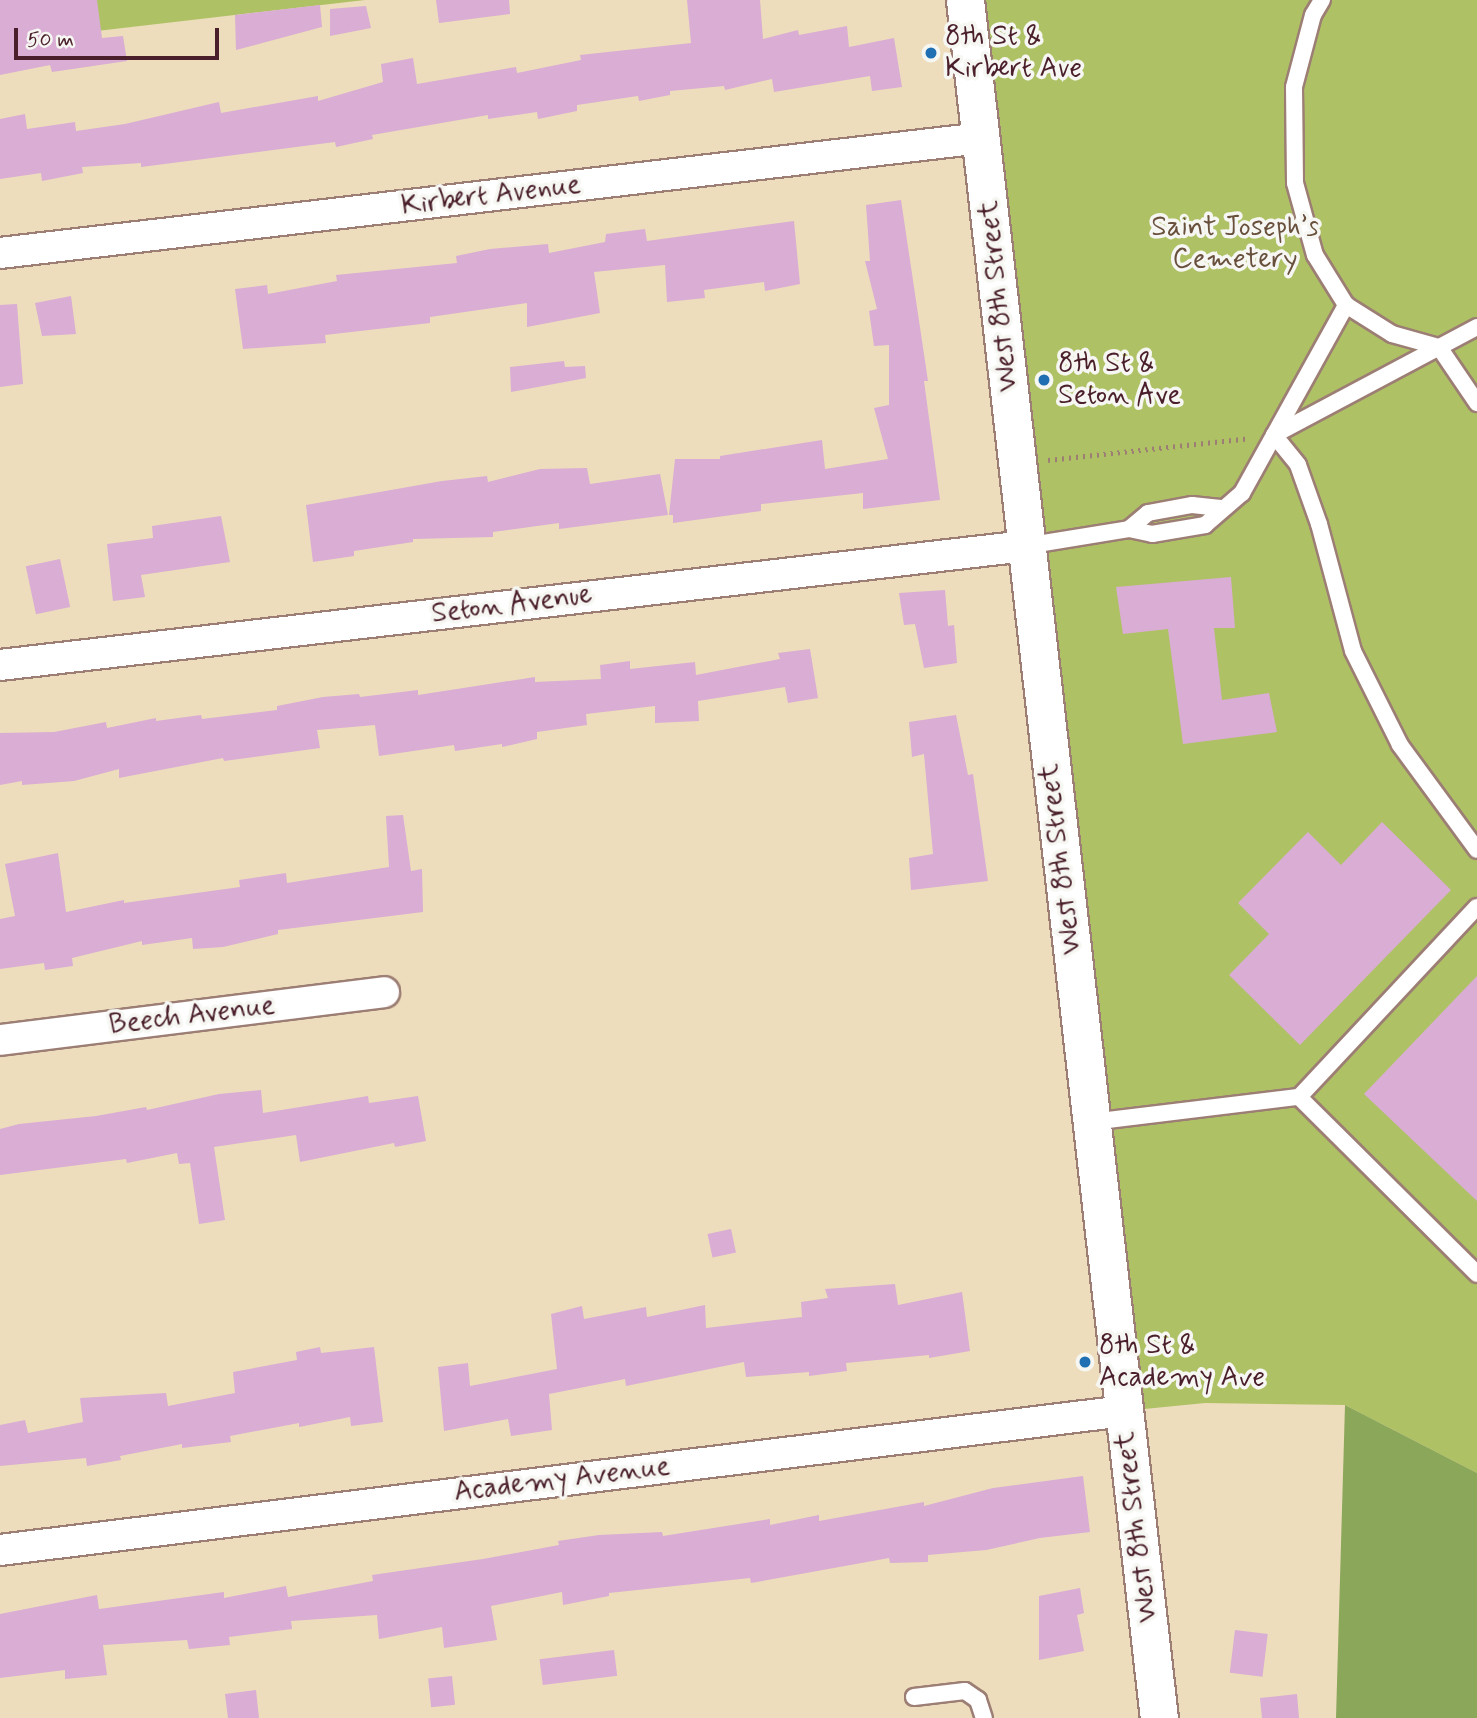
<!DOCTYPE html>
<html>
<head>
<meta charset="utf-8">
<style>
  body { margin:0 }
  #map { position:relative; width:1477px; height:1718px; overflow:hidden; background:#edddbc; font-family:Mynerve,sans-serif }
  div>[style] { position:absolute }
  [style*='--x'] { left:calc(var(--x)*1px); top:calc(var(--y)*1px); width:calc(var(--w)*1px); rotate:calc(var(--a)*1deg) }
  .green>* { inset:0; background:#afc165 }
  .forest>* { inset:0; background:#8ba75a }
  .building>* { inset:0; background:#d9add4; transform-origin:0 0 }
  .path>* { height:4.5px; margin-top:-2.25px; transform-origin:0; background:repeating-linear-gradient(90deg,#9c7e74 0 2px,transparent 0 7px) }
  .roads { filter:drop-shadow(2px 0 #9c7e74) drop-shadow(-2px 0 #9c7e74) drop-shadow(0 2px #9c7e74) drop-shadow(0 -2px #9c7e74) }
  .service>* { height:16px; margin:-8px; padding:0 8px; transform-origin:8px; border-radius:8px; background:#fff }
  .minor>* { height:30px; margin:-15px; padding:0 15px; transform-origin:15px; border-radius:15px; background:#fff }
  .tertiary>* { height:37px; margin:-18.5px; padding:0 18.5px; transform-origin:18.5px; border-radius:18.5px; background:#fff }
  .dots>* { width:19px; height:19px; translate:-50% -50%; box-sizing:border-box; border:4px solid #f6f6f2; border-radius:50% }
  span { translate:-50% -50%; white-space:nowrap; text-align:center; line-height:1.15; -webkit-text-stroke:7px #f6f6f2; paint-order:stroke }
  .poi-label { font-size:28px; color:#4a1f2b }
  .left { translate:0 -50%; text-align:left }
  .street-label { font-size:28px; color:#4a1f2b }
  .park-label { font-size:28px; color:#68503c }
  .scale { position:absolute; left:14px; top:28px; width:205px; height:32px; box-sizing:border-box; border:4px solid #4a1f2b; border-top:0; padding-left:9px; font-size:21px; line-height:24px; white-space:nowrap; color:#4a1f2b; -webkit-text-stroke:5px #f6f6f2; paint-order:stroke }
</style>
</head>
<body>
<div id="map">
  <div class="green">
    <div style="clip-path:polygon(95px 0,365px 0,97px 31px)"></div>
    <div style="clip-path:polygon(965px 0,1477px 0,1477px 1473px,1345px 1405px,1205px 1403px,1124px 1411px)"></div>
  </div>
  <div class="forest">
    <div style="clip-path:polygon(1345px 1405px,1477px 1473px,1477px 1718px,1336px 1718px)"></div>
  </div>
  <div class="building">
    <div style="clip-path:polygon(0 0,97px 0,102px 38px,123px 36px,127px 61px,52px 72px,50px 65px,0 75px)"></div>
    <div style="clip-path:polygon(436px 0,509px 0,510px 14px,439px 23px)"></div>
    <div style="clip-path:polygon(687px 0,760px 0,763px 39px,798px 30px,799px 35px,847px 26px,849px 47px,894px 38px,902px 87px,872px 91px,870px 76px,774px 92px,772px 79px,725px 90px,724px 86px,670px 91px,670px 95px,639px 101px,638px 96px,577px 105px,577px 111px,538px 119px,537px 112px,488px 119px,488px 115px,372px 135px,373px 139px,336px 147px,335px 142px,141px 167px,141px 163px,82px 167px,83px 173px,42px 181px,41px 173px,0 179px,0 119px,25px 114px,27px 129px,75px 122px,76px 131px,125px 124px,219px 102px,221px 113px,318px 96px,318px 101px,383px 82px,381px 64px,413px 58px,417px 84px,516px 67px,517px 73px,581px 60px,580px 55px,691px 43px)"></div>
    <div style="clip-path:polygon(320px 5px,322px 27px,236px 50px,235px 15px)"></div>
    <div style="clip-path:polygon(366px 6px,371px 28px,330px 36px,330px 9px)"></div>
    <div style="clip-path:polygon(901px 200px,928px 381px,924px 381px,940px 500px,863px 509px,863px 493px,761px 504px,761px 511px,673px 523px,673px 515px,669px 515px,675px 459px,720px 459px,720px 456px,822px 440px,825px 469px,888px 459px,874px 408px,889px 405px,889px 345px,874px 346px,869px 311px,877px 309px,865px 261px,870px 261px,866px 205px)"></div>
    <div style="clip-path:polygon(794px 221px,800px 284px,765px 291px,764px 282px,704px 290px,705px 298px,667px 302px,665px 265px,594px 272px,600px 313px,527px 327px,527px 303px,430px 317px,430px 323px,325px 335px,326px 343px,243px 349px,235px 289px,267px 285px,268px 294px,337px 281px,336px 275px,457px 263px,456px 256px,490px 249px,548px 244px,549px 253px,605px 242px,606px 234px,645px 229px,647px 241px)"></div>
    <div style="clip-path:polygon(71px 296px,76px 334px,42px 336px,35px 303px)"></div>
    <div style="clip-path:polygon(17px 304px,23px 384px,0 387px,0 305px)"></div>
    <div style="clip-path:polygon(564px 361px,565px 367px,585px 366px,586px 378px,511px 392px,510px 367px)"></div>
    <div style="clip-path:polygon(587px 468px,590px 484px,660px 474px,668px 515px,559px 529px,559px 523px,493px 532px,493px 537px,413px 539px,413px 542px,354px 551px,354px 556px,313px 562px,306px 505px,442px 481px,487px 476px,488px 482px,540px 469px)"></div>
    <div style="clip-path:polygon(221px 516px,230px 562px,141px 575px,145px 597px,113px 601px,107px 544px,153px 538px,152px 526px)"></div>
    <div style="left:60px;top:559px;width:49px;height:35px;rotate:78deg"></div>
    <div style="clip-path:polygon(1231px 577px,1235px 628px,1214px 628px,1222px 700px,1269px 693px,1277px 732px,1183px 744px,1168px 629px,1123px 634px,1116px 587px)"></div>
    <div style="clip-path:polygon(945px 590px,948px 626px,954px 625px,957px 663px,924px 668px,915px 624px,904px 625px,899px 593px)"></div>
    <div style="clip-path:polygon(810px 649px,818px 698px,788px 703px,785px 687px,698px 701px,699px 721px,655px 723px,655px 706px,586px 714px,587px 725px,537px 732px,537px 739px,502px 747px,502px 744px,455px 751px,454px 745px,379px 756px,375px 725px,317px 730px,320px 748px,224px 761px,223px 758px,119px 778px,119px 769px,74px 781px,22px 785px,22px 781px,0 785px,0 733px,54px 732px,106px 722px,107px 728px,156px 718px,156px 721px,201px 715px,202px 719px,277px 710px,277px 706px,323px 697px,359px 694px,360px 697px,418px 690px,418px 695px,535px 677px,535px 682px,601px 679px,600px 665px,630px 661px,630px 669px,695px 662px,696px 675px,780px 659px,778px 653px)"></div>
    <div style="clip-path:polygon(956px 715px,968px 775px,973px 774px,988px 881px,911px 890px,909px 858px,933px 854px,924px 754px,912px 757px,909px 722px)"></div>
    <div style="clip-path:polygon(403px 815px,411px 871px,422px 869px,423px 912px,278px 930px,278px 934px,223px 947px,193px 949px,192px 938px,142px 945px,142px 941px,72px 958px,73px 966px,45px 970px,44px 963px,0 969px,0 919px,15px 916px,5px 864px,58px 853px,66px 912px,124px 900px,124px 903px,240px 887px,239px 880px,286px 873px,287px 883px,389px 867px,386px 816px)"></div>
    <div style="clip-path:polygon(1382px 822px,1451px 890px,1300px 1045px,1229px 975px,1269px 934px,1238px 903px,1308px 832px,1341px 865px)"></div>
    <div style="clip-path:polygon(1477px 976px,1477px 1201px,1364px 1094px)"></div>
    <div style="clip-path:polygon(261px 1090px,263px 1113px,368px 1096px,369px 1103px,418px 1096px,426px 1141px,395px 1147px,394px 1143px,300px 1162px,296px 1135px,214px 1147px,225px 1220px,199px 1224px,190px 1163px,179px 1164px,177px 1153px,127px 1163px,126px 1159px,0 1175px,0 1129px,19px 1124px,96px 1116px,146px 1107px,147px 1110px,219px 1094px)"></div>
    <div style="left:731px;top:1229px;width:24px;height:24px;rotate:78deg"></div>
    <div style="clip-path:polygon(895px 1284px,898px 1305px,962px 1292px,970px 1351px,929px 1358px,929px 1355px,846px 1363px,847px 1371px,809px 1376px,809px 1372px,746px 1377px,744px 1362px,626px 1386px,625px 1379px,549px 1394px,552px 1430px,511px 1436px,508px 1419px,444px 1431px,438px 1367px,468px 1363px,470px 1386px,557px 1369px,551px 1314px,582px 1306px,584px 1319px,646px 1307px,647px 1317px,705px 1305px,706px 1328px,802px 1317px,801px 1302px,828px 1298px,825px 1289px)"></div>
    <div style="clip-path:polygon(320px 1347px,321px 1353px,374px 1347px,383px 1422px,351px 1426px,350px 1417px,299px 1427px,299px 1423px,230px 1436px,231px 1442px,182px 1448px,182px 1444px,120px 1456px,121px 1460px,87px 1466px,86px 1458px,0 1466px,0 1425px,25px 1420px,28px 1433px,83px 1422px,80px 1398px,166px 1393px,168px 1406px,235px 1393px,233px 1372px,297px 1360px,296px 1352px)"></div>
    <div style="clip-path:polygon(1083px 1476px,1090px 1532px,1040px 1538px,986px 1550px,928px 1555px,928px 1562px,890px 1563px,889px 1558px,751px 1583px,750px 1578px,609px 1593px,609px 1596px,563px 1605px,562px 1592px,491px 1606px,497px 1640px,444px 1648px,442px 1627px,379px 1639px,377px 1615px,291px 1621px,292px 1629px,229px 1637px,230px 1645px,189px 1649px,187px 1640px,103px 1645px,107px 1675px,65px 1679px,65px 1670px,0 1678px,0 1614px,97px 1595px,99px 1609px,224px 1592px,224px 1598px,286px 1586px,288px 1597px,373px 1581px,372px 1575px,483px 1559px,559px 1545px,558px 1541px,599px 1535px,662px 1532px,663px 1536px,770px 1519px,770px 1525px,819px 1515px,819px 1521px,924px 1502px,924px 1506px,993px 1488px)"></div>
    <div style="clip-path:polygon(1080px 1588px,1084px 1613px,1077px 1615px,1084px 1651px,1039px 1660px,1039px 1596px)"></div>
    <div style="left:1235px;top:1630px;width:33px;height:43px;rotate:7deg"></div>
    <div style="left:614px;top:1650px;width:26px;height:75px;rotate:83deg"></div>
    <div style="left:452px;top:1676px;width:29px;height:24px;rotate:84deg"></div>
    <div style="clip-path:polygon(256px 1690px,259px 1718px,228px 1718px,225px 1694px)"></div>
    <div style="clip-path:polygon(1297px 1694px,1299px 1718px,1262px 1718px,1260px 1698px)"></div>
  </div>
  <div class="path">
    <div style="--x:1048;--y:460;--w:202;--a:-6.2"></div>
  </div>
  <div class="roads">
    <div class="service">
      <div style="--x:1322;--y:0;--w:17;--a:121"></div>
      <div style="--x:1313;--y:15;--w:74;--a:104.8"></div>
      <div style="--x:1294;--y:87;--w:96;--a:89.4"></div>
      <div style="--x:1295;--y:183;--w:75;--a:74.5"></div>
      <div style="--x:1315;--y:255;--w:59;--a:58.2"></div>
      <div style="--x:1346;--y:305;--w:54;--a:32.2"></div>
      <div style="--x:1392;--y:334;--w:49;--a:15.5"></div>
      <div style="--x:1439;--y:347;--w:68;--a:55.8"></div>
      <div style="--x:1477;--y:327;--w:230;--a:152"></div>
      <div style="--x:1274;--y:435;--w:38;--a:51"></div>
      <div style="--x:1298;--y:465;--w:63;--a:70.4"></div>
      <div style="--x:1319;--y:524;--w:131;--a:75"></div>
      <div style="--x:1353;--y:651;--w:105;--a:63.4"></div>
      <div style="--x:1400;--y:745;--w:130;--a:53.7"></div>
      <div style="--x:1129;--y:529;--w:25;--a:-40"></div>
      <div style="--x:1148;--y:513;--w:45;--a:-10.3"></div>
      <div style="--x:1192;--y:505;--w:31;--a:6"></div>
      <div style="--x:1025;--y:546;--w:105;--a:-9.3"></div>
      <div style="--x:1129;--y:529;--w:24;--a:12"></div>
      <div style="--x:1152;--y:534;--w:54;--a:-9.6"></div>
      <div style="--x:1205;--y:525;--w:49;--a:-40.9"></div>
      <div style="--x:1242;--y:493;--w:215;--a:-61"></div>
      <div style="--x:1299;--y:1097;--w:251;--a:44.8"></div>
      <div style="--x:1091;--y:1122;--w:209;--a:-6.9"></div>
      <div style="--x:1299;--y:1097;--w:260;--a:-46.9"></div>
      <div style="--x:914;--y:1697;--w:51;--a:-6.7"></div>
      <div style="--x:965;--y:1691;--w:16;--a:35"></div>
      <div style="--x:978;--y:1700;--w:19;--a:72"></div>
    </div>
    <div class="minor">
      <div style="--x:0;--y:253;--w:989;--a:-6.68"></div>
      <div style="--x:0;--y:665;--w:1032;--a:-6.62"></div>
      <div style="--x:0;--y:1040;--w:387;--a:-7.1"></div>
      <div style="--x:0;--y:1550;--w:1133;--a:-7.05"></div>
    </div>
    <div class="tertiary">
      <div style="--x:965;--y:0;--w:1729;--a:83.56"></div>
    </div>
  </div>
  <div class="dots">
    <div style="left:931px;top:53px;background:#1f6fb2"></div>
    <div style="left:1044px;top:380px;background:#1f6fb2"></div>
    <div style="left:1085px;top:1362px;background:#1f6fb2"></div>
  </div>
  <div class="poi-label">
    <span class="left" style="left:945px;top:53px">8th St &amp;<br>Kirbert Ave</span>
    <span class="left" style="left:1058px;top:380px">8th St &amp;<br>Seton Ave</span>
    <span class="left" style="left:1099px;top:1362px">8th St &amp;<br>Academy Ave</span>
  </div>
  <div class="street-label">
    <span style="left:491px;top:196px;rotate:-7deg">Kirbert Avenue</span>
    <span style="left:999px;top:296px;rotate:-96deg">West 8th Street</span>
    <span style="left:512px;top:605px;rotate:-7deg">Seton Avenue</span>
    <span style="left:1061px;top:859px;rotate:-97deg">West 8th Street</span>
    <span style="left:192px;top:1016px;rotate:-7deg">Beech Avenue</span>
    <span style="left:562px;top:1480px;rotate:-7deg">Academy Avenue</span>
    <span style="left:1137px;top:1527px;rotate:-97deg">West 8th Street</span>
  </div>
  <div class="park-label">
    <span style="left:1235px;top:244px">Saint Joseph’s<br>Cemetery</span>
  </div>
  <div class="scale">50 m</div>
</div>
</body>
</html>
